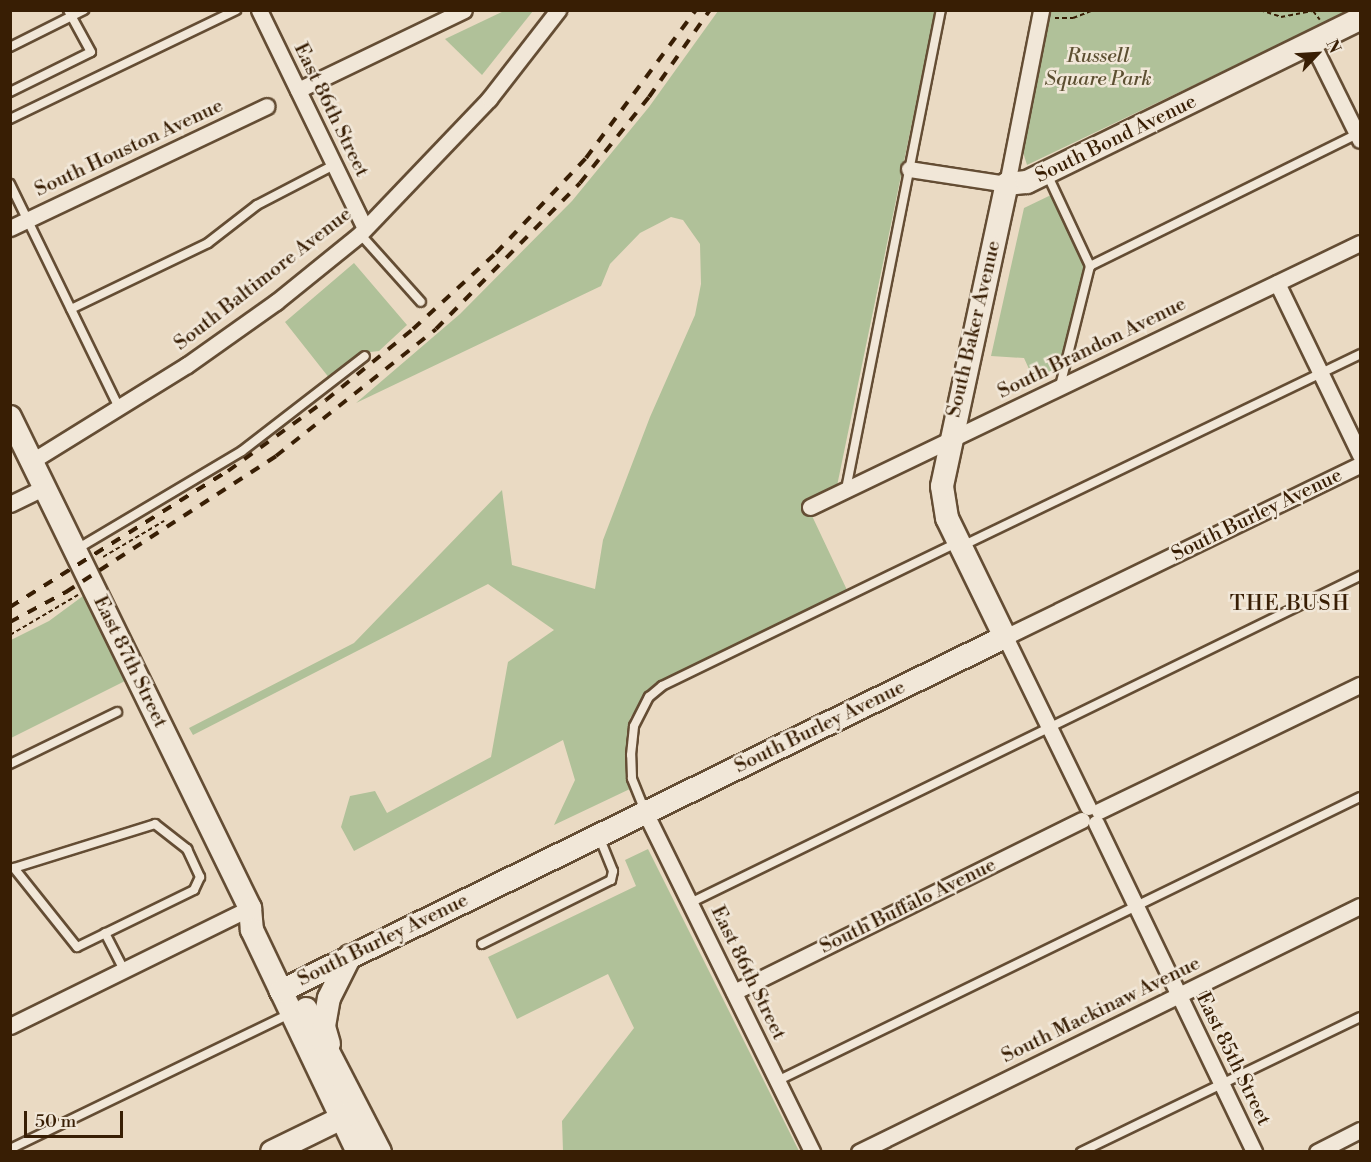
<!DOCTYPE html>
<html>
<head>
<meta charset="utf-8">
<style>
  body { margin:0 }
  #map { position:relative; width:1371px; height:1162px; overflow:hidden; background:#eadac3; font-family:"Libre Bodoni",serif }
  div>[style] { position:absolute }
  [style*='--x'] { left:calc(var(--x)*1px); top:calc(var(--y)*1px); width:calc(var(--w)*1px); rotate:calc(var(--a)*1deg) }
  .green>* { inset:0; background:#b0c199 }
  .path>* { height:2px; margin-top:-1px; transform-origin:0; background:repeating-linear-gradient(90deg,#381e04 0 4.5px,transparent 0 7.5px) }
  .roads { filter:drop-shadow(2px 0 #644d34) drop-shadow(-2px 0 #644d34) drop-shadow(0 2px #644d34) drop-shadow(0 -2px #644d34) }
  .lane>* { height:8px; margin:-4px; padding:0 4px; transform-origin:4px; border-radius:4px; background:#f1e7d8 }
  .street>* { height:15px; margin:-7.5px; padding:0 7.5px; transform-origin:7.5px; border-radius:7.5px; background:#f1e7d8 }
  .secondary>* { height:22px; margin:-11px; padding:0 11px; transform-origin:11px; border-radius:11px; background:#f1e7d8 }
  .rail>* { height:4px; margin-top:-2px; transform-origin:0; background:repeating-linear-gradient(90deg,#381e04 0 10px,transparent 0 20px) }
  span { translate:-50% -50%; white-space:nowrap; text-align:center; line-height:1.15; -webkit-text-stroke:5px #f1e7d8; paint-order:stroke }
  .park-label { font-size:20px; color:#5c4f31; font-style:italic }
  .street-label { font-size:20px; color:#381e04 }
  .neighbourhood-label { font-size:21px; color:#381e04; letter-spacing:1.5px }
  .frame { position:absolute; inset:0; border:12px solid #381e04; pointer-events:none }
  .north { position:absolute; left:1287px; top:24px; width:60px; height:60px; -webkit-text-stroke:4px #f1e7d8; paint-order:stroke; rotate:65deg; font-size:16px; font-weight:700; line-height:24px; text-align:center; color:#381e04 }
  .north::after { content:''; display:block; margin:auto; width:21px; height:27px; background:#381e04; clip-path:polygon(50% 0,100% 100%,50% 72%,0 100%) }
  .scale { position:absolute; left:24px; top:1111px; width:99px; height:27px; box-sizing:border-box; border:3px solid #381e04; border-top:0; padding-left:8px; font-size:18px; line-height:21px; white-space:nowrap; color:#381e04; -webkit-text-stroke:4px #f1e7d8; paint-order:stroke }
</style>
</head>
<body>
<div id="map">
  <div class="green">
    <div style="clip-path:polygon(506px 10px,533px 11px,482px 75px,445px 39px)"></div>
    <div style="clip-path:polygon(718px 11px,935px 11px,837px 486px,805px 501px,847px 590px,654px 686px,630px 718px,627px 758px,632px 788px,554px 825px,575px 780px,563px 740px,354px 851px,341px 827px,350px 796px,375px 791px,387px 813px,491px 757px,508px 662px,554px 630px,488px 584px,193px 735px,189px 728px,354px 643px,502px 490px,512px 565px,595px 589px,603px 540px,650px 417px,695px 315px,701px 284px,700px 244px,683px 220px,671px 217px,640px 233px,610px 264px,601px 286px,356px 403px,460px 314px,572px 201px,649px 107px)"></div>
    <div style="clip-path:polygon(1051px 11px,1051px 10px,1349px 11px,1027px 165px,1022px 149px)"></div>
    <div style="clip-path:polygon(1051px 195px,1085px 265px,1063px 366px,1034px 380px,1024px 358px,991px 356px,1024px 208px)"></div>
    <div style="clip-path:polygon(354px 263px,407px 325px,379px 351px,362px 353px,330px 379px,285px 322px)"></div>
    <div style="clip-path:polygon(83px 596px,125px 681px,11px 738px,11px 640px,49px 621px)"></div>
    <div style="clip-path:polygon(648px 849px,799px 1151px,563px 1151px,562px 1121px,634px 1028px,608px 974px,517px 1019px,488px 957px,636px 886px,625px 860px)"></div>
  </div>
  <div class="path">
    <div style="--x:1260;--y:10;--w:22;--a:18"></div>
    <div style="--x:1281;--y:17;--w:33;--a:-11"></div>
    <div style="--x:1313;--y:11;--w:11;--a:52"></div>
    <div style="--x:1055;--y:18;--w:18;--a:0"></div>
    <div style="--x:1073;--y:18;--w:22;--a:-21"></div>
    <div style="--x:103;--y:557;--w:71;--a:-30.5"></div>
    <div style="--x:10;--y:635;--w:79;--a:-30.5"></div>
  </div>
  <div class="roads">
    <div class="lane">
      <div style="--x:10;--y:47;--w:83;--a:-26.6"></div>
      <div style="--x:10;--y:92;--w:90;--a:-26.3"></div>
      <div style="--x:91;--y:52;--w:48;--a:-118.7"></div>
      <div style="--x:10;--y:119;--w:251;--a:-25.7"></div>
      <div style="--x:1047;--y:174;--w:102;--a:64.9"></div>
      <div style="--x:1090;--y:266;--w:124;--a:104"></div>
      <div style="--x:10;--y:184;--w:248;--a:64"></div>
      <div style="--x:360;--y:234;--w:91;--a:48.1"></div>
      <div style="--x:1090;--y:266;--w:300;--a:-26.3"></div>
      <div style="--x:71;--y:309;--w:152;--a:-25.7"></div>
      <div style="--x:208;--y:243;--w:62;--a:-37.8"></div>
      <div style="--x:257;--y:205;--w:87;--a:-27.5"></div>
      <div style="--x:846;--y:489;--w:488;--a:-78.8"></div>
      <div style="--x:964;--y:545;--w:440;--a:-25.7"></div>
      <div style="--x:77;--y:549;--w:192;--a:-30.7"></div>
      <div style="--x:242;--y:451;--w:155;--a:-37.7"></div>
      <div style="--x:10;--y:764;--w:119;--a:-25.9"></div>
      <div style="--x:645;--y:811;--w:35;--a:-112"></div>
      <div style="--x:632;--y:778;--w:23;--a:-92"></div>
      <div style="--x:631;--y:755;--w:29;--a:-84"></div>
      <div style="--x:634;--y:726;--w:33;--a:-63"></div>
      <div style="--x:649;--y:697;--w:17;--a:-40"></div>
      <div style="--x:662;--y:686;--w:328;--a:-25.9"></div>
      <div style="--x:155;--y:824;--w:41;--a:38"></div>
      <div style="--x:187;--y:849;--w:31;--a:65"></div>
      <div style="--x:200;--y:877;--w:14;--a:115"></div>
      <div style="--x:194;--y:890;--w:130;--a:154"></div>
      <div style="--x:77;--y:947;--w:101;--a:-128.6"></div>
      <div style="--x:14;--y:868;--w:148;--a:-17.3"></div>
      <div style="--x:690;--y:903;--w:746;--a:-26.02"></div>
      <div style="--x:105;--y:933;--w:42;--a:62.8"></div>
      <div style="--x:482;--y:944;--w:144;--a:-26.4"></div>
      <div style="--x:611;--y:880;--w:9;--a:-77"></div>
      <div style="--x:613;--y:871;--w:37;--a:-112"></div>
      <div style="--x:777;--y:1081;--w:648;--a:-25.97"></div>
      <div style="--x:10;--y:1149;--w:310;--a:-25.8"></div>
      <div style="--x:1081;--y:1152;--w:310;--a:-25.8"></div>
    </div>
    <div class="street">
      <div style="--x:259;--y:10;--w:242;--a:64.1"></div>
      <div style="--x:1312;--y:43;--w:108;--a:63.7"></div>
      <div style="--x:298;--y:90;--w:184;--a:-25.7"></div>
      <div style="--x:909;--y:169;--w:99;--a:8.7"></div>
      <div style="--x:1007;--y:184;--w:177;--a:-78.9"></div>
      <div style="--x:10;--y:228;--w:284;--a:-25.4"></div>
      <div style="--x:1277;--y:283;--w:191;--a:64.2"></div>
      <div style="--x:32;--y:461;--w:182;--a:-31.8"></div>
      <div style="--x:187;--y:365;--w:109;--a:-35.3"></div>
      <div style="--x:276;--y:302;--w:108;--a:-39"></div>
      <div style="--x:360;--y:234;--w:187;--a:-46.3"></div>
      <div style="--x:489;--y:99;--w:113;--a:-52.2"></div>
      <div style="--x:10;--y:504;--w:39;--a:-26"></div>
      <div style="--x:810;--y:507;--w:610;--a:-25.64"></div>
      <div style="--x:1088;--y:807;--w:189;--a:-116"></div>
      <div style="--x:1005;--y:637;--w:394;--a:-25.9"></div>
      <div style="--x:1099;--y:811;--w:290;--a:-25.8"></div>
      <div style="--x:645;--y:812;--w:379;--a:63.8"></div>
      <div style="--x:1096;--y:823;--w:365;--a:64.3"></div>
      <div style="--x:734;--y:992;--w:388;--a:-26.3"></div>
      <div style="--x:10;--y:1026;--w:267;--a:-26.2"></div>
      <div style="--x:859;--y:1152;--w:558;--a:-26.15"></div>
      <div style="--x:1317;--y:1152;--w:48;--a:-27.1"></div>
    </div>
    <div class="secondary">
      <div style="--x:10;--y:417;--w:547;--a:63.95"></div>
      <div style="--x:250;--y:908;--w:22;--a:85"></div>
      <div style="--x:252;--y:930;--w:246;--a:64.5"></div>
      <div style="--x:281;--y:991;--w:806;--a:-26.06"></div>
      <div style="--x:1005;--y:637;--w:132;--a:-116"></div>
      <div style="--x:947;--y:518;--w:32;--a:-99"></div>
      <div style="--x:942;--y:486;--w:309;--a:-77.9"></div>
      <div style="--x:1007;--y:184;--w:20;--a:-6"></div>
      <div style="--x:1027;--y:182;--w:371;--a:-26.1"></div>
      <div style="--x:306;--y:1009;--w:161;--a:62.6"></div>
      <div style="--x:329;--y:1044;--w:19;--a:-106"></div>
      <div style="--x:324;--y:1026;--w:28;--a:-80"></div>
      <div style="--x:329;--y:998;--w:47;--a:-63.4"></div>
      <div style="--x:272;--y:1152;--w:91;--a:-26"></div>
    </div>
  </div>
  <div class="rail">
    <div style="--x:10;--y:607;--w:257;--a:-32"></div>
    <div style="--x:228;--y:471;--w:121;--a:-35.9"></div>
    <div style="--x:326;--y:400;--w:112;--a:-39.2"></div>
    <div style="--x:413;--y:329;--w:113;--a:-42.5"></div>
    <div style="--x:496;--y:253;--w:131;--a:-46.5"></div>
    <div style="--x:586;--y:158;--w:184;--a:-53.4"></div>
    <div style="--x:10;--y:622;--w:64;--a:-28.2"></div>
    <div style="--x:66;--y:592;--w:250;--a:-32.9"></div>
    <div style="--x:276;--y:456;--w:204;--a:-38.4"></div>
    <div style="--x:436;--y:329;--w:205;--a:-45.4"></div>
    <div style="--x:580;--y:183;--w:110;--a:-51.3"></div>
    <div style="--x:649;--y:97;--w:106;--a:-55"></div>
  </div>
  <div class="park-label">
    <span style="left:1098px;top:68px">Russell<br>Square Park</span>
  </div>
  <div class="street-label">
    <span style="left:331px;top:110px;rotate:64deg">East 86th Street</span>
    <span style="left:1116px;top:139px;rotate:-26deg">South Bond Avenue</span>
    <span style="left:129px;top:148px;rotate:-25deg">South Houston Avenue</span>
    <span style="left:263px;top:279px;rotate:-38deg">South Baltimore Avenue</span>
    <span style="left:974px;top:329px;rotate:-77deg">South Baker Avenue</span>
    <span style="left:1092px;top:348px;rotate:-26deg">South Brandon Avenue</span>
    <span style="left:1257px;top:515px;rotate:-26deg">South Burley Avenue</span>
    <span style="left:130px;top:662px;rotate:64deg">East 87th Street</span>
    <span style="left:820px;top:727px;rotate:-26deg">South Burley Avenue</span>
    <span style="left:908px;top:906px;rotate:-26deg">South Buffalo Avenue</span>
    <span style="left:383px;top:940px;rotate:-26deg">South Burley Avenue</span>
    <span style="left:748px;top:973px;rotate:64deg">East 86th Street</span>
    <span style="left:1101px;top:1010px;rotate:-26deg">South Mackinaw Avenue</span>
    <span style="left:1233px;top:1059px;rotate:64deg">East 85th Street</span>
  </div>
  <div class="neighbourhood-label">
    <span style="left:1290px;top:604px">THE BUSH</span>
  </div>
  <div class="frame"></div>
  <div class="north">N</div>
  <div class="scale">50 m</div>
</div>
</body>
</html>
